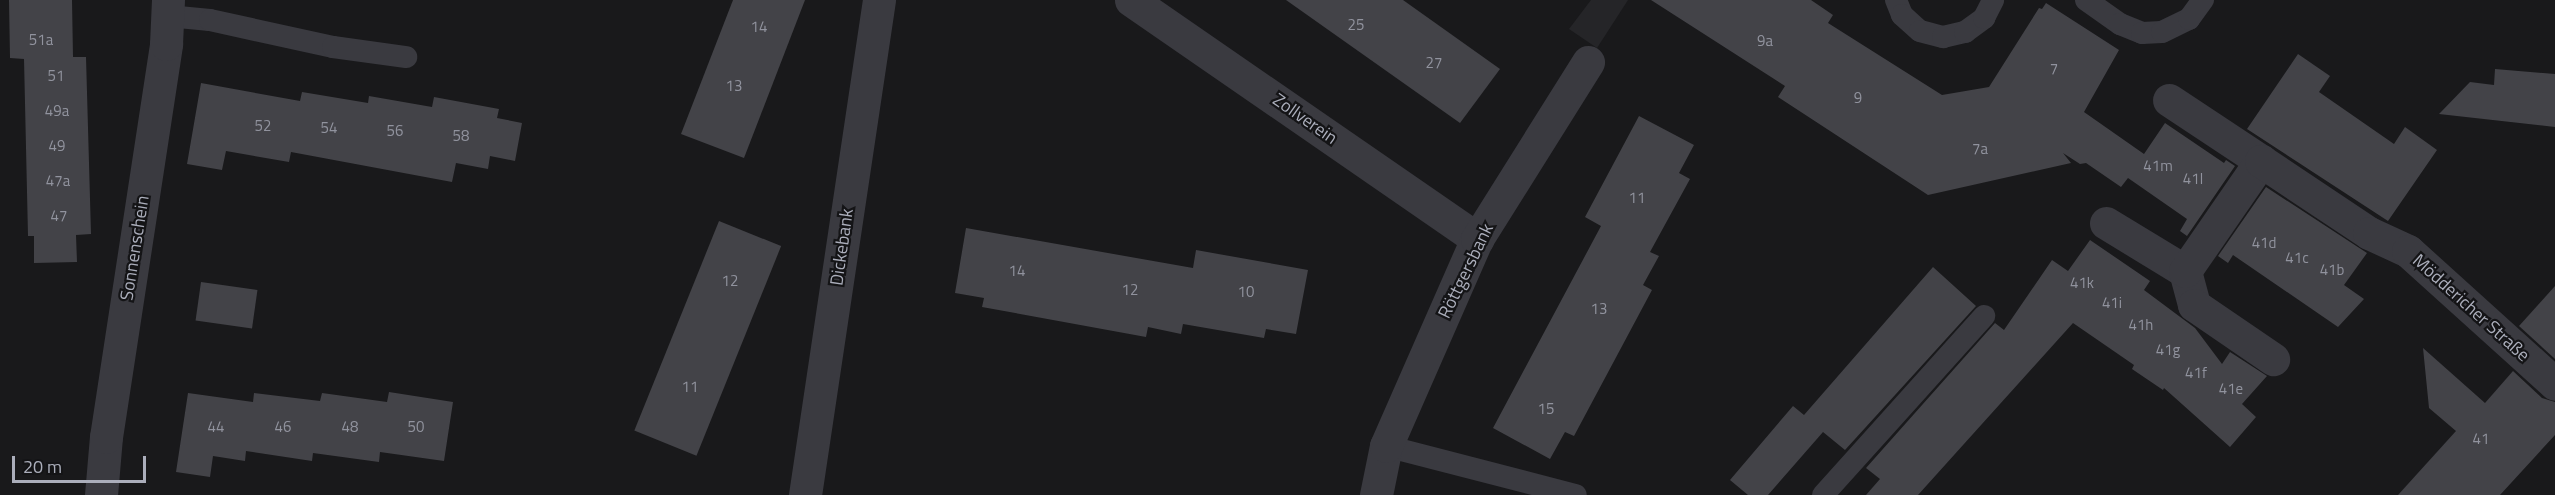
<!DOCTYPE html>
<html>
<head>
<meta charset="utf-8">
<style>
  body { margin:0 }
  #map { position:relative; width:2555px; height:495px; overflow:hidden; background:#19191b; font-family:"Titillium Web",sans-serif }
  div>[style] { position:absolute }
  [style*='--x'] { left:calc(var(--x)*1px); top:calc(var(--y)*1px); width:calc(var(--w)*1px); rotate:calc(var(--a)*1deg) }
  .built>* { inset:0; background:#252528 }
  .building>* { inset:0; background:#434348; transform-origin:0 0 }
  .lane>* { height:22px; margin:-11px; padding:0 11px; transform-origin:11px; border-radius:11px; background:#3a3a40 }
  .street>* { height:33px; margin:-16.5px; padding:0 16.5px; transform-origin:16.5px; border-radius:16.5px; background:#3a3a40 }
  span { translate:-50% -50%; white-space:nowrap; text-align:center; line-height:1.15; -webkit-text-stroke:4.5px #141416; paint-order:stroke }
  .number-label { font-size:15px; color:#91939e }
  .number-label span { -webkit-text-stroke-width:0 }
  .street-label { font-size:18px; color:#abaebb }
  .scale { position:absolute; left:12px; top:456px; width:134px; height:27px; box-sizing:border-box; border:3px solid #abaebb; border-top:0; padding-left:8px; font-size:18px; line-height:21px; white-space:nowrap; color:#abaebb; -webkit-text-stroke:4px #141416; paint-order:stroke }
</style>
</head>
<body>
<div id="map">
  <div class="built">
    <div style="clip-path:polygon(1591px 0,1628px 0,1597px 48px,1569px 29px)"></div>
  </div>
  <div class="building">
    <div style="clip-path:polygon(9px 0,72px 0,73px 57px,86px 57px,91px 234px,76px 235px,77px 262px,34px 263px,34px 236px,28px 236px,24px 59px,10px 58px)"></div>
    <div style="clip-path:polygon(733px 0,805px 0,744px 158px,681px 134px)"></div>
    <div style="clip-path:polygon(1286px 0,1403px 0,1500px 69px,1460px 123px)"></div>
    <div style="clip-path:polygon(1651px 0,1811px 0,1833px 15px,1828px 23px,1942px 95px,1989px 87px,2039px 8px,2042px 9px,2046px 3px,2119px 50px,2084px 112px,2144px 154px,2165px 123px,2224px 163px,2226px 160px,2235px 166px,2187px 236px,2180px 231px,2187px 219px,2128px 178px,2121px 187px,2086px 163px,2080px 164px,2063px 153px,2071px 163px,1928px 195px,1778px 97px,1785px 86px)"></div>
    <div style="clip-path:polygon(2298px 54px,2330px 76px,2319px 92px,2394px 144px,2405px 127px,2437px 150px,2388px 221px,2247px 129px)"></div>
    <div style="clip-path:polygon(2495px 69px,2555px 74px,2555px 127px,2439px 114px,2470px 82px,2494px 85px)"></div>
    <div style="clip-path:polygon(201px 83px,300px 101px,302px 92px,368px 103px,369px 96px,432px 107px,434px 97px,499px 109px,497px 118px,522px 123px,515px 161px,490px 156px,488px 169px,456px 163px,452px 182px,291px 152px,289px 162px,226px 151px,222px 170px,187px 164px)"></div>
    <div style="clip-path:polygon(1639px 116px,1694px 145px,1679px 173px,1690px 179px,1650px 252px,1659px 256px,1643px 285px,1652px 290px,1574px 436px,1565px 432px,1550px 459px,1493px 428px,1601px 226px,1585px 217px)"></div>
    <div style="clip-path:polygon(2266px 187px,2367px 253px,2344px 285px,2364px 299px,2338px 327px,2233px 255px,2228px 263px,2218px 256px)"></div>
    <div style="left:719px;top:221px;width:67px;height:226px;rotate:22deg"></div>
    <div style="clip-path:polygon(966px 228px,1193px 268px,1196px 250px,1308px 270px,1296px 334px,1266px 329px,1264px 338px,1183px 324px,1181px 334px,1148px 327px,1146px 337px,982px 307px,984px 298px,955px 293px)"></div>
    <div style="clip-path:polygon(2090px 240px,2150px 281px,2144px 290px,2195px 328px,2222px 364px,2230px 352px,2267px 376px,2242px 404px,2256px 417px,2230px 447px,2164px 388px,2163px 390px,2132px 369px,2134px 365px,2073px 323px,1918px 495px,1866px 495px,1880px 479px,1866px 468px,1995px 323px,2004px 330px,2052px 260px,2068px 271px)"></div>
    <div style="clip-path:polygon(1933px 267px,1976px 306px,1845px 450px,1823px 432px,1768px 495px,1748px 495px,1730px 480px,1793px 406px,1804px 415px)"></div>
    <div style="left:201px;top:282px;width:57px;height:39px;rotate:8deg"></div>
    <div style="clip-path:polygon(2555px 286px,2555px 359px,2519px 326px)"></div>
    <div style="clip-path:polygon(2423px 348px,2485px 403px,2513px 371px,2542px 398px,2555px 402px,2555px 435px,2500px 495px,2398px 495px,2456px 431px,2429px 408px)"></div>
    <div style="clip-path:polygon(389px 392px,453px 402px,444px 461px,380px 452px,379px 462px,313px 453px,312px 461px,246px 451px,245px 461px,213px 456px,210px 477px,176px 472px,188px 393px,253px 402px,254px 393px,320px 401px,322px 393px,387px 402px)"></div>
  </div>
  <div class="lane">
    <div style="--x:1896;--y:0;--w:16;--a:68"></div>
    <div style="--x:1902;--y:15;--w:24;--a:42"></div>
    <div style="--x:1920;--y:31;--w:24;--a:15"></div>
    <div style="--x:1943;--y:37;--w:23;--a:-13"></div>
    <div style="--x:1965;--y:32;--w:24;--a:-36"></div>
    <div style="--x:1984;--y:18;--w:20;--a:-63"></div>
    <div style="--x:2086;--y:0;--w:42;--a:35.2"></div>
    <div style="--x:2120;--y:24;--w:24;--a:22"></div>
    <div style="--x:2142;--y:33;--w:20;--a:-3"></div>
    <div style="--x:2162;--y:32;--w:30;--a:-26"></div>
    <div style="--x:2189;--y:19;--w:24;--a:-54"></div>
    <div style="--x:168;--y:16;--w:42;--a:5.4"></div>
    <div style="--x:210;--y:20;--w:126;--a:12.4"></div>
    <div style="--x:333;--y:47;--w:74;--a:7.8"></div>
    <div style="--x:1386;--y:446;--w:196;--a:14.5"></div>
    <div style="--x:1823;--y:495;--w:241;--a:-48"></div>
  </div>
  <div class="street">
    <div style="--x:1131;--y:0;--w:421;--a:34.6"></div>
    <div style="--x:2169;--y:100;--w:110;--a:33.5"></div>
    <div style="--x:2106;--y:223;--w:92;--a:31.3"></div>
    <div style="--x:2185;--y:271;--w:35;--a:75"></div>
    <div style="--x:2194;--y:305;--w:96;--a:34.4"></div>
    <div style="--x:2185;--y:271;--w:134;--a:-55.4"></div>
    <div style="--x:2261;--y:161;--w:130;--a:33.7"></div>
    <div style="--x:2369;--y:233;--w:43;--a:24.8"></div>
    <div style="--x:2408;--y:251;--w:198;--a:42.1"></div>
    <div style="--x:101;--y:495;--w:58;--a:-85.1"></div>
    <div style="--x:106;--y:437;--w:398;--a:-81.3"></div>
    <div style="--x:166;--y:44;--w:44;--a:-87.4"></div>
    <div style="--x:805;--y:495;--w:501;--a:-81.5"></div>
    <div style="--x:1376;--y:495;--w:50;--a:-78.5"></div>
    <div style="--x:1386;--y:446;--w:226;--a:-66.3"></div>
    <div style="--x:1477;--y:239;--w:209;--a:-57.9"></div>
  </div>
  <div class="number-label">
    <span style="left:1356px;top:25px">25</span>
    <span style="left:759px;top:27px">14</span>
    <span style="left:41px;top:40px">51a</span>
    <span style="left:1765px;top:41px">9a</span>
    <span style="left:1434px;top:63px">27</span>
    <span style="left:2054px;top:69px">7</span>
    <span style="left:56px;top:76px">51</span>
    <span style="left:734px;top:86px">13</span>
    <span style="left:1858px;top:98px">9</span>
    <span style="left:57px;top:111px">49a</span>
    <span style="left:263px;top:126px">52</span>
    <span style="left:329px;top:128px">54</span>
    <span style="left:395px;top:131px">56</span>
    <span style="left:461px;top:136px">58</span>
    <span style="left:57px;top:146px">49</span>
    <span style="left:1980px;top:149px">7a</span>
    <span style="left:2158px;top:166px">41m</span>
    <span style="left:2193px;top:179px">41l</span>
    <span style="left:58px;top:181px">47a</span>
    <span style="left:1637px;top:198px">11</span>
    <span style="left:59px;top:216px">47</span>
    <span style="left:2264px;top:243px">41d</span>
    <span style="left:2297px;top:258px">41c</span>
    <span style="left:2332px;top:270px">41b</span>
    <span style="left:1017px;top:271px">14</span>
    <span style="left:730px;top:281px">12</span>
    <span style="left:2082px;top:283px">41k</span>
    <span style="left:1130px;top:290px">12</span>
    <span style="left:1246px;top:292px">10</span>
    <span style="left:2112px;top:303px">41i</span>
    <span style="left:1599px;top:309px">13</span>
    <span style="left:2141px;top:325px">41h</span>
    <span style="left:2168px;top:350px">41g</span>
    <span style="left:2196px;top:373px">41f</span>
    <span style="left:690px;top:387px">11</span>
    <span style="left:2231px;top:389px">41e</span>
    <span style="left:1546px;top:409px">15</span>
    <span style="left:216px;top:427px">44</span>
    <span style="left:283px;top:427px">46</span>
    <span style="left:350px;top:427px">48</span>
    <span style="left:416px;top:427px">50</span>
    <span style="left:2481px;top:439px">41</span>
  </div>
  <div class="street-label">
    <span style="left:1305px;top:119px;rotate:35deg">Zollverein</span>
    <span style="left:842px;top:247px;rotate:-82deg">Dickebank</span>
    <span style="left:135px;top:248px;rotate:-81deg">Sonnenschein</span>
    <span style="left:1466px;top:271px;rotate:-64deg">Röttgersbank</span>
    <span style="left:2471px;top:308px;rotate:42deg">Möddericher Straße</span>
  </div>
  <div class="scale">20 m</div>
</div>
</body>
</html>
